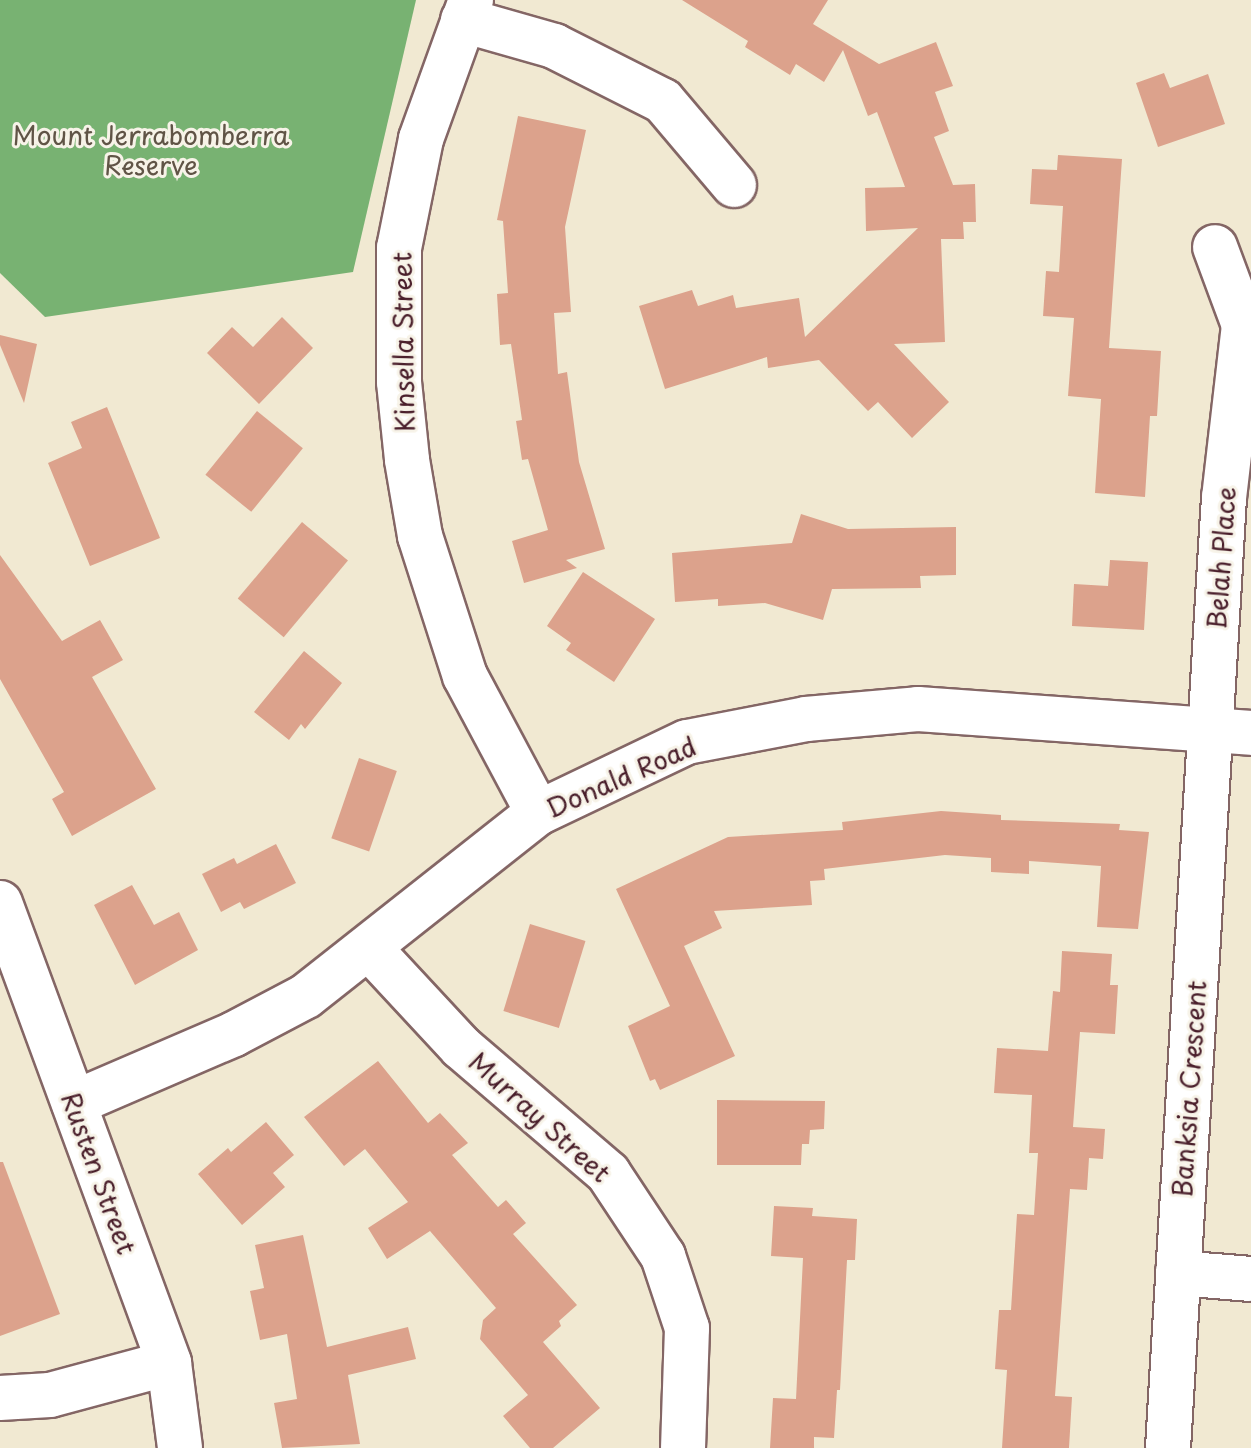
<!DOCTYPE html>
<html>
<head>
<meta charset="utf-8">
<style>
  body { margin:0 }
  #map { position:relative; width:1251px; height:1448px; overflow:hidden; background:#f1e9d2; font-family:"Playpen Sans",sans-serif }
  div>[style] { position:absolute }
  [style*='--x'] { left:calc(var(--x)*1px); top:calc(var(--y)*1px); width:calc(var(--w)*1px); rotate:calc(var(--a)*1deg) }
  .forest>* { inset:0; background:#78b272 }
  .building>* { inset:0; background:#dca28c; transform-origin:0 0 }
  .roads { filter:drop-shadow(2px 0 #846665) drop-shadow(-2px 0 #846665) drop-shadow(0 2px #846665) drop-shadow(0 -2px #846665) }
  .minor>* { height:44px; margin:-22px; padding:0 22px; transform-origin:22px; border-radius:22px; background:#fff }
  span { translate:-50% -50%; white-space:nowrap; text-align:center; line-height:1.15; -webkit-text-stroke:6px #f7f3e8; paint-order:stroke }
  .park-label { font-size:26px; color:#605446 }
  .street-label { font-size:26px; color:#4a1f2b }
</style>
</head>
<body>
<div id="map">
  <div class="forest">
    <div style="clip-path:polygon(0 0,416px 0,353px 272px,45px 317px,0 273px)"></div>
  </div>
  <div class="building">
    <div style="clip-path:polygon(682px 0,828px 0,813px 24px,879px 64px,936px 42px,953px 86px,935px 92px,949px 131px,934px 137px,953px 185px,975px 184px,976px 222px,963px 222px,964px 239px,941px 239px,945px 342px,894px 344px,949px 402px,912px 438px,878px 402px,868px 411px,819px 360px,768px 368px,767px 357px,665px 389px,639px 306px,692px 290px,698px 306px,733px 295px,736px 308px,799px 298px,805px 337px,918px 228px,866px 231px,865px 188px,905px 187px,877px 112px,868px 116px,843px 50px,824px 82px,796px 64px,790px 75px,745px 47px,748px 41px)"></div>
    <div style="clip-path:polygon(1164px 73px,1170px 88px,1208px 74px,1225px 124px,1158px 147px,1136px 83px)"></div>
    <div style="clip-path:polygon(518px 116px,586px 130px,565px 227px,571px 312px,554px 313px,558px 374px,567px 372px,579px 462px,605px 549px,566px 560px,577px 568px,524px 583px,512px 541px,548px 530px,528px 459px,522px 460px,516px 421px,522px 420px,511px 344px,500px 345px,497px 294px,508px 293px,503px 221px,497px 220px)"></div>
    <div style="clip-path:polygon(1058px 155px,1122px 159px,1109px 348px,1161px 351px,1157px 416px,1150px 416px,1145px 497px,1095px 493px,1101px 399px,1068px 396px,1074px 318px,1043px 316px,1046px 271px,1059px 272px,1063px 206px,1030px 204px,1032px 169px,1057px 170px)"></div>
    <div style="clip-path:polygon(282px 317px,313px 348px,259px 404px,207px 353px,232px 327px,253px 347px)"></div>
    <div style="clip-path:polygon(0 335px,37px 344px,24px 403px,0 345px)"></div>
    <div style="clip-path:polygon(107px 407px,160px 538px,90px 566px,48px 463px,82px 448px,71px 422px)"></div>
    <div style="left:257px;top:411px;width:59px;height:82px;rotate:39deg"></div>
    <div style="clip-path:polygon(801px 514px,848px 529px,956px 527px,956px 575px,920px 576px,921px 588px,832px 589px,823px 620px,765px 603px,718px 606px,718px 599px,675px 602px,672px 553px,792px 543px)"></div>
    <div style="left:302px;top:522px;width:60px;height:100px;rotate:40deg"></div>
    <div style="clip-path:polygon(0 555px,62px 641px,100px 620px,123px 660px,92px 677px,156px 789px,72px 836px,52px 799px,64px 792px,0 679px)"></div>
    <div style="clip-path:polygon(1110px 560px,1148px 562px,1144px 630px,1072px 626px,1074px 584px,1108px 586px)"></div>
    <div style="clip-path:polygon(583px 572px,655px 619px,614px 682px,566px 650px,571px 643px,547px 626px)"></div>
    <div style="clip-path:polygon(304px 651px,342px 683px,305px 729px,301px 724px,289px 740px,254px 712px)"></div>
    <div style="left:359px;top:758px;width:40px;height:85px;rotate:19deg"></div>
    <div style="clip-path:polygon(941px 811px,1001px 815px,1001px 820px,1120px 824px,1119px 830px,1149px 832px,1138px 929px,1097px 927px,1101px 866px,1029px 861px,1029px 874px,991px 872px,991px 858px,945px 855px,824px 869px,825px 880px,810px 881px,812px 905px,714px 911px,722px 928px,684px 946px,735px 1056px,660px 1090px,655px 1079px,650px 1081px,628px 1026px,670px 1006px,616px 889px,728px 837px,843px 830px,842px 822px)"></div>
    <div style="clip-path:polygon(276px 844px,296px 883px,244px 909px,240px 902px,221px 912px,202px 874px,234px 858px,237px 864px)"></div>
    <div style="clip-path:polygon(132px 885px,154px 925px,179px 912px,198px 950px,135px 985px,94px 905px)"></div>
    <div style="left:530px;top:924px;width:58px;height:91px;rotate:17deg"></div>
    <div style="clip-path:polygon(1062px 951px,1112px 954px,1110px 985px,1118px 985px,1115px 1034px,1080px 1032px,1073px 1127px,1105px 1129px,1103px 1159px,1089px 1158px,1087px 1190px,1070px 1189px,1055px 1396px,1072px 1397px,1069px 1448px,1002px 1448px,1007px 1370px,995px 1369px,999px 1310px,1011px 1310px,1017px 1214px,1034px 1215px,1038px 1153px,1029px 1153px,1032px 1095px,994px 1093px,997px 1048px,1048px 1051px,1053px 991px,1060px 992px)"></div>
    <div style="clip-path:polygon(378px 1061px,428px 1123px,440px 1113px,468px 1143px,452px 1155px,498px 1207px,506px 1200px,526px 1223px,513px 1234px,577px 1305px,559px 1321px,561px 1326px,543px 1342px,600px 1408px,553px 1448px,530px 1448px,503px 1416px,528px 1395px,480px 1339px,483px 1320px,496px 1308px,430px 1231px,387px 1259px,368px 1228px,408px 1202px,365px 1149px,344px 1166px,304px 1117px)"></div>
    <div style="clip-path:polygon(717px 1100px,825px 1101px,824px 1129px,810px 1130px,809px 1144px,802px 1144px,801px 1165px,717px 1165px)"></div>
    <div style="clip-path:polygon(266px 1122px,294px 1155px,273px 1173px,285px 1187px,242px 1225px,198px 1174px,228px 1148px,231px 1152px)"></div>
    <div style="clip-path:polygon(0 1162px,3px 1162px,60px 1314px,0 1336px)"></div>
    <div style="clip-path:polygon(774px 1206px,813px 1208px,812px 1216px,857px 1219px,855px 1260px,847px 1260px,840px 1390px,837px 1390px,834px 1438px,814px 1437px,814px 1448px,770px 1448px,773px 1398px,796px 1399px,803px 1258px,771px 1256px)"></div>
    <div style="clip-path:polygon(303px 1235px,327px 1347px,408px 1327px,416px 1359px,348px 1375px,360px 1444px,282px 1448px,274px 1403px,297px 1399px,287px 1334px,260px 1340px,250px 1291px,264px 1288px,255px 1245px)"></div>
  </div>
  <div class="roads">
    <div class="minor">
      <div style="--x:471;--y:0;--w:148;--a:109.8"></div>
      <div style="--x:421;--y:139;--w:111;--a:101.4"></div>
      <div style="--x:399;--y:248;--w:134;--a:90"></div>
      <div style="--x:399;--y:382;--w:78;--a:84.1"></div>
      <div style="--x:407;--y:460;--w:77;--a:80.3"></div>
      <div style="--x:420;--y:536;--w:147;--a:72.2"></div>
      <div style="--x:465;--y:676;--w:155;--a:61.9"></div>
      <div style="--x:463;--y:20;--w:95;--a:15.9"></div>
      <div style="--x:554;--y:46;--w:122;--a:26.8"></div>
      <div style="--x:663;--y:101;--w:110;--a:49.8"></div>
      <div style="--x:0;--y:903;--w:490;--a:69.8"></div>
      <div style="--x:169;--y:1363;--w:86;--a:82.6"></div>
      <div style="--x:370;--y:949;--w:134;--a:47.1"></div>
      <div style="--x:461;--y:1047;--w:194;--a:40.6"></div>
      <div style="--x:608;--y:1173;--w:100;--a:56.5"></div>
      <div style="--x:663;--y:1256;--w:76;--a:71.6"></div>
      <div style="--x:687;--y:1328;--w:120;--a:91.9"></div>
      <div style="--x:74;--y:1103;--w:174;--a:-23.3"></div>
      <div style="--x:234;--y:1034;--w:81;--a:-27.8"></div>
      <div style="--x:306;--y:996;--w:295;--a:-38.3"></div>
      <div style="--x:538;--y:813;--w:165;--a:-25.5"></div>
      <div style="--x:687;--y:742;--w:121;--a:-10.9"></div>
      <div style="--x:806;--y:719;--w:112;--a:-5.1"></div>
      <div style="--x:918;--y:709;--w:334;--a:4.1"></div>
      <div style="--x:1178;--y:1273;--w:73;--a:4.7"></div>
      <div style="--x:0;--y:1398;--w:50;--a:-3.4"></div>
      <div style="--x:50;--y:1395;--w:123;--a:-15.1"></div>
      <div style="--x:1168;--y:1448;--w:952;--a:-86.63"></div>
      <div style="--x:1224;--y:498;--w:174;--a:-83.4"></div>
      <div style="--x:1244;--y:325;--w:83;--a:-110.4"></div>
    </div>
  </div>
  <div class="park-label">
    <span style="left:151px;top:150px">Mount Jerrabomberra<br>Reserve</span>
  </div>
  <div class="street-label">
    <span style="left:403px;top:342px;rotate:-91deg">Kinsella Street</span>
    <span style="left:1221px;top:558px;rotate:-86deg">Belah Place</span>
    <span style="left:621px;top:777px;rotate:-24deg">Donald Road</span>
    <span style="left:1189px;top:1089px;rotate:-86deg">Banksia Crescent</span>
    <span style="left:540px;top:1117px;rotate:42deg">Murray Street</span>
    <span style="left:99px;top:1173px;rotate:70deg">Rusten Street</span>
  </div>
</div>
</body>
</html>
